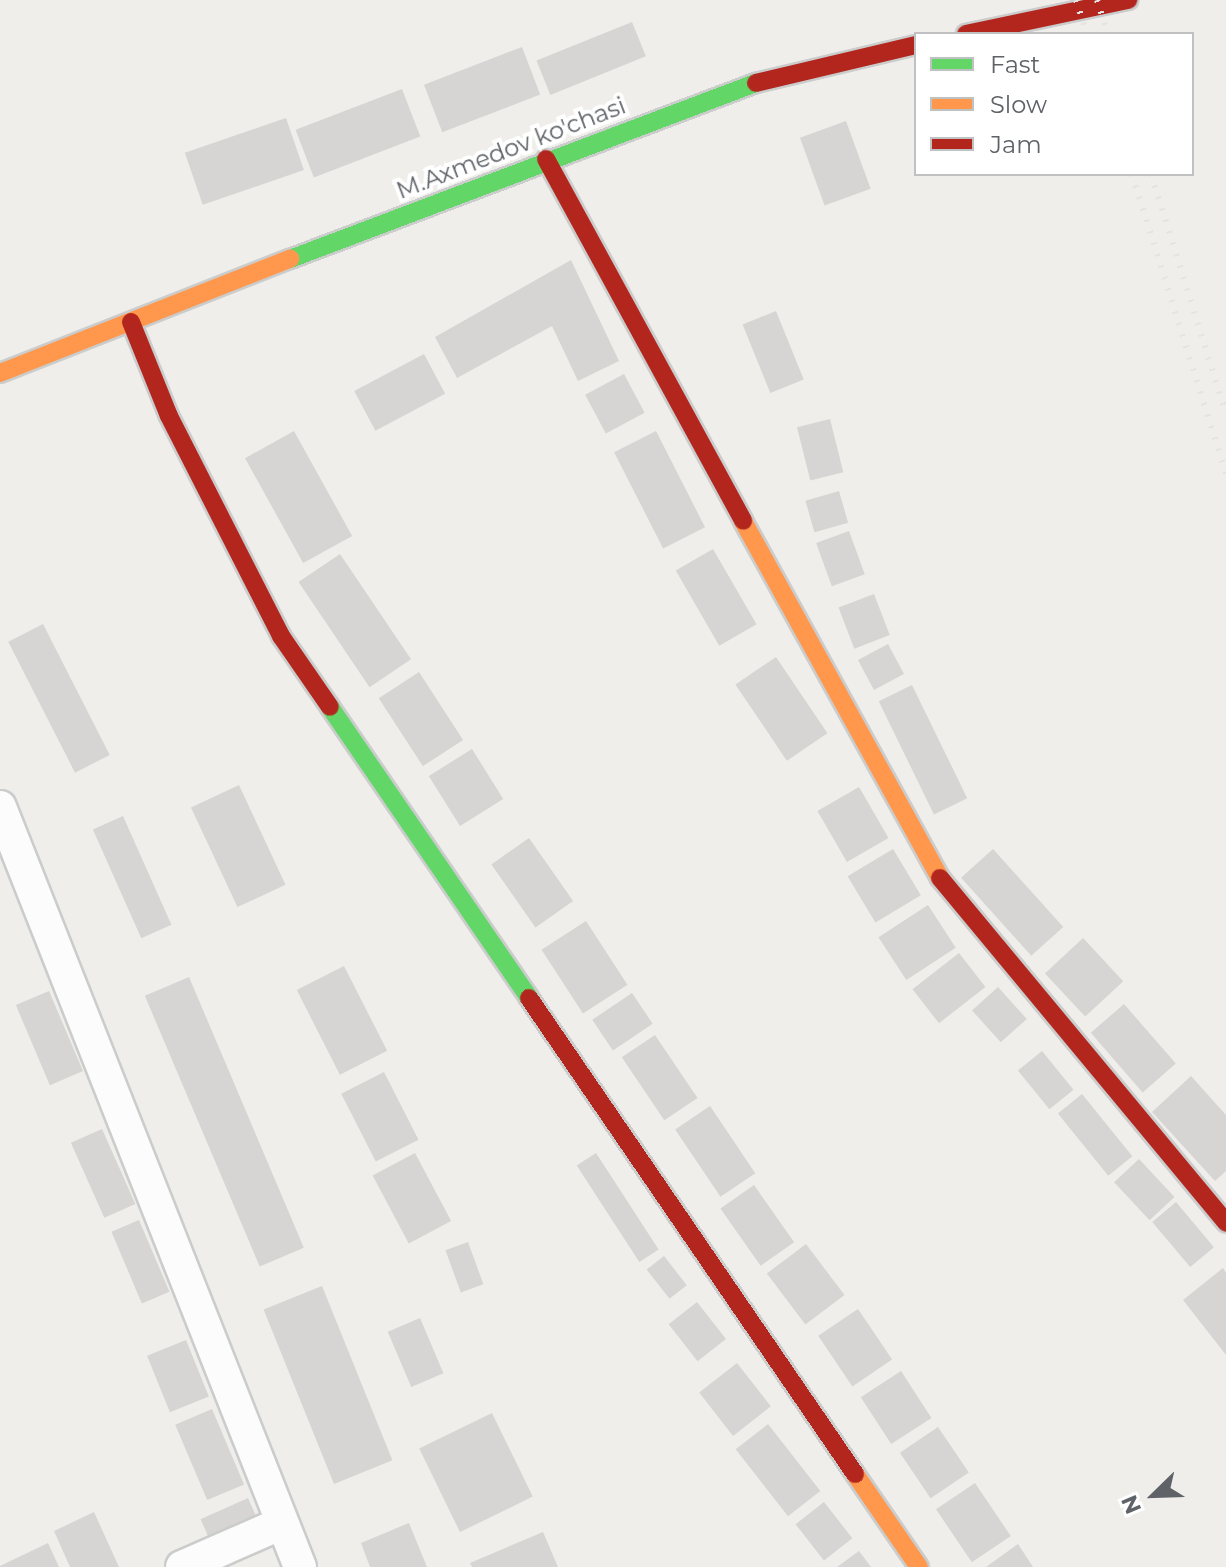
<!DOCTYPE html>
<html>
<head>
<meta charset="utf-8">
<style>
  body { margin:0 }
  #map { position:relative; width:1226px; height:1567px; overflow:hidden; background:#efeeea; font-family:Montserrat,sans-serif }
  div>[style] { position:absolute }
  [style*='--x'] { left:calc(var(--x)*1px); top:calc(var(--y)*1px); width:calc(var(--w)*1px); rotate:calc(var(--a)*1deg) }
  .building>* { inset:0; background:#d6d5d3; transform-origin:0 0 }
  .roads { filter:drop-shadow(2px 0 #cbcccc) drop-shadow(-2px 0 #cbcccc) drop-shadow(0 2px #cbcccc) drop-shadow(0 -2px #cbcccc) }
  .street>* { height:32px; margin:-16px; padding:0 16px; transform-origin:16px; border-radius:16px; background:#fdfcfc }
  .fast>* { height:18px; margin:-9px; padding:0 9px; transform-origin:9px; border-radius:9px; background:#63d668 }
  .slow>* { height:18px; margin:-9px; padding:0 9px; transform-origin:9px; border-radius:9px; background:#ff974d }
  .jam>* { height:18px; margin:-9px; padding:0 9px; transform-origin:9px; border-radius:9px; background:#b3261e }
  .rail>* { height:6px; margin-top:-3px; transform-origin:0; background:repeating-linear-gradient(90deg,#e4e4e4 0 2px,transparent 0 12px) }
  span { translate:-50% -50%; white-space:nowrap; text-align:center; line-height:1.15; -webkit-text-stroke:8px #fff; paint-order:stroke }
  .street-label { font-size:24px; color:#5f6368 }
  .legend { position:absolute; left:914px; top:32px; width:280px; height:144px; box-sizing:border-box; background:#fff; border:2px solid #bfc1c3; margin:0; padding:10px 14px; list-style:none; font-size:24px; color:#5f6368 }
  .legend li { display:flex; align-items:center; gap:16px; height:40px }
  .legend b { width:40px; border:2px solid #bfc1c3 }
  .north { position:absolute; left:1114px; top:1455px; width:80px; height:80px; -webkit-text-stroke:6px #fff; paint-order:stroke; rotate:247deg; font-size:22px; font-weight:700; line-height:32px; text-align:center; color:#5f6368 }
  .north::after { content:''; display:block; margin:auto; width:28px; height:36px; background:#5f6368; clip-path:polygon(50% 0,100% 100%,50% 72%,0 100%) }
</style>
</head>
<body>
<div id="map">
  <div class="building">
    <div style="left:632px;top:22px;width:37px;height:103px;rotate:68deg"></div>
    <div style="left:522px;top:47px;width:51px;height:105px;rotate:69deg"></div>
    <div style="left:402px;top:89px;width:51px;height:114px;rotate:69deg"></div>
    <div style="left:286px;top:118px;width:55px;height:107px;rotate:71deg"></div>
    <div style="left:846px;top:121px;width:72px;height:49px;rotate:70deg"></div>
    <div style="clip-path:polygon(571px 260px,619px 361px,578px 381px,552px 326px,457px 378px,435px 337px)"></div>
    <div style="left:776px;top:311px;width:74px;height:36px;rotate:68deg"></div>
    <div style="left:424px;top:354px;width:45px;height:79px;rotate:62deg"></div>
    <div style="left:624px;top:374px;width:44px;height:44px;rotate:62deg"></div>
    <div style="left:830px;top:419px;width:55px;height:34px;rotate:76deg"></div>
    <div style="left:294px;top:431px;width:120px;height:56px;rotate:61deg"></div>
    <div style="left:656px;top:431px;width:108px;height:47px;rotate:63deg"></div>
    <div style="left:839px;top:491px;width:33px;height:35px;rotate:74deg"></div>
    <div style="left:849px;top:531px;width:46px;height:35px;rotate:70deg"></div>
    <div style="left:713px;top:549px;width:87px;height:43px;rotate:60deg"></div>
    <div style="left:340px;top:554px;width:127px;height:50px;rotate:56deg"></div>
    <div style="left:874px;top:594px;width:44px;height:38px;rotate:69deg"></div>
    <div style="left:43px;top:624px;width:147px;height:39px;rotate:63deg"></div>
    <div style="left:888px;top:644px;width:34px;height:34px;rotate:62deg"></div>
    <div style="left:776px;top:657px;width:92px;height:49px;rotate:56deg"></div>
    <div style="left:419px;top:672px;width:81px;height:48px;rotate:57deg"></div>
    <div style="left:912px;top:685px;width:126px;height:37px;rotate:64deg"></div>
    <div style="left:472px;top:749px;width:59px;height:51px;rotate:58deg"></div>
    <div style="left:239px;top:785px;width:110px;height:53px;rotate:65deg"></div>
    <div style="left:859px;top:787px;width:59px;height:48px;rotate:60deg"></div>
    <div style="left:123px;top:816px;width:119px;height:33px;rotate:66deg"></div>
    <div style="left:529px;top:838px;width:77px;height:46px;rotate:55deg"></div>
    <div style="left:893px;top:849px;width:54px;height:53px;rotate:59deg"></div>
    <div style="left:993px;top:849px;width:105px;height:43px;rotate:48deg"></div>
    <div style="left:928px;top:905px;width:51px;height:59px;rotate:57deg"></div>
    <div style="left:586px;top:921px;width:76px;height:53px;rotate:57deg"></div>
    <div style="left:1083px;top:938px;width:59px;height:52px;rotate:47deg"></div>
    <div style="left:959px;top:953px;width:43px;height:59px;rotate:52deg"></div>
    <div style="left:344px;top:966px;width:95px;height:53px;rotate:63deg"></div>
    <div style="left:189px;top:977px;width:294px;height:48px;rotate:67deg"></div>
    <div style="left:998px;top:987px;width:43px;height:35px;rotate:48deg"></div>
    <div style="left:49px;top:991px;width:87px;height:36px;rotate:67deg"></div>
    <div style="left:632px;top:993px;width:37px;height:48px;rotate:56deg"></div>
    <div style="left:1124px;top:1004px;width:79px;height:44px;rotate:49deg"></div>
    <div style="left:655px;top:1035px;width:76px;height:40px;rotate:56deg"></div>
    <div style="left:1042px;top:1051px;width:50px;height:31px;rotate:51deg"></div>
    <div style="left:384px;top:1072px;width:76px;height:48px;rotate:63deg"></div>
    <div style="clip-path:polygon(1191px 1076px,1226px 1115px,1226px 1171px,1215px 1181px,1152px 1112px)"></div>
    <div style="left:1082px;top:1094px;width:80px;height:31px;rotate:51deg"></div>
    <div style="left:710px;top:1106px;width:81px;height:42px;rotate:56deg"></div>
    <div style="left:102px;top:1129px;width:82px;height:34px;rotate:66deg"></div>
    <div style="left:415px;top:1153px;width:77px;height:48px;rotate:62deg"></div>
    <div style="left:596px;top:1153px;width:115px;height:23px;rotate:57deg"></div>
    <div style="left:1139px;top:1159px;width:52px;height:34px;rotate:47deg"></div>
    <div style="left:754px;top:1185px;width:70px;height:41px;rotate:55deg"></div>
    <div style="left:1176px;top:1202px;width:59px;height:31px;rotate:50deg"></div>
    <div style="left:139px;top:1220px;width:78px;height:30px;rotate:67deg"></div>
    <div style="left:468px;top:1242px;width:45px;height:24px;rotate:70deg"></div>
    <div style="left:806px;top:1244px;width:64px;height:49px;rotate:53deg"></div>
    <div style="left:664px;top:1256px;width:37px;height:22px;rotate:52deg"></div>
    <div style="clip-path:polygon(1223px 1268px,1226px 1273px,1226px 1355px,1183px 1300px)"></div>
    <div style="left:322px;top:1286px;width:188px;height:63px;rotate:68deg"></div>
    <div style="left:697px;top:1302px;width:47px;height:36px;rotate:52deg"></div>
    <div style="left:858px;top:1309px;width:61px;height:48px;rotate:56deg"></div>
    <div style="left:420px;top:1318px;width:60px;height:35px;rotate:67deg"></div>
    <div style="left:186px;top:1340px;width:61px;height:42px;rotate:68deg"></div>
    <div style="left:737px;top:1363px;width:55px;height:48px;rotate:52deg"></div>
    <div style="left:901px;top:1371px;width:56px;height:48px;rotate:57deg"></div>
    <div style="left:212px;top:1409px;width:82px;height:40px;rotate:67deg"></div>
    <div style="left:492px;top:1413px;width:93px;height:81px;rotate:64deg"></div>
    <div style="left:768px;top:1424px;width:85px;height:41px;rotate:52deg"></div>
    <div style="left:938px;top:1427px;width:55px;height:46px;rotate:56deg"></div>
    <div style="left:975px;top:1483px;width:64px;height:47px;rotate:56deg"></div>
    <div style="left:248px;top:1498px;width:35px;height:52px;rotate:66deg"></div>
    <div style="left:824px;top:1502px;width:46px;height:36px;rotate:52deg"></div>
    <div style="clip-path:polygon(94px 1512px,119px 1567px,70px 1567px,54px 1531px)"></div>
    <div style="clip-path:polygon(409px 1523px,427px 1567px,370px 1567px,361px 1543px)"></div>
    <div style="clip-path:polygon(543px 1532px,558px 1567px,472px 1567px,470px 1563px)"></div>
    <div style="clip-path:polygon(48px 1543px,59px 1567px,0 1567px,0 1566px)"></div>
    <div style="clip-path:polygon(1018px 1544px,1033px 1567px,986px 1567px)"></div>
    <div style="clip-path:polygon(859px 1551px,871px 1567px,837px 1567px)"></div>
  </div>
  <div class="roads">
    <div class="street">
      <div style="--x:0;--y:807;--w:817;--a:68.46"></div>
      <div style="--x:182;--y:1567;--w:109;--a:-23.7"></div>
    </div>
    <div class="fast">
      <div style="--x:290;--y:259;--w:498;--a:-20.7"></div>
      <div style="--x:330;--y:707;--w:353;--a:55.6"></div>
    </div>
    <div class="slow">
      <div style="--x:0;--y:373;--w:312;--a:-21.5"></div>
      <div style="--x:743;--y:521;--w:408;--a:61.1"></div>
      <div style="--x:855;--y:1474;--w:113;--a:55.5"></div>
    </div>
    <div class="jam">
      <div style="--x:966;--y:34;--w:166;--a:-11.9"></div>
      <div style="--x:756;--y:83;--w:164;--a:-13.4"></div>
      <div style="--x:546;--y:159;--w:412;--a:61.4"></div>
      <div style="--x:131;--y:322;--w:101;--a:68"></div>
      <div style="--x:169;--y:416;--w:247;--a:63"></div>
      <div style="--x:281;--y:636;--w:86;--a:55.4"></div>
      <div style="--x:940;--y:878;--w:448;--a:50.3"></div>
      <div style="--x:529;--y:998;--w:577;--a:55.59"></div>
    </div>
  </div>
  <div class="rail">
    <div style="--x:1076;--y:0;--w:36;--a:72"></div>
    <div style="--x:1097;--y:0;--w:36;--a:72"></div>
    <div style="--x:1132;--y:174;--w:314;--a:72.6"></div>
    <div style="--x:1151;--y:174;--w:251;--a:72.6"></div>
  </div>
  <div class="street-label">
    <span style="left:511px;top:148px;rotate:-21deg">M.Axmedov ko'chasi</span>
  </div>
  <ul class="legend">
  <li><b style="height:10px;background:#63d668"></b>Fast</li>
  <li><b style="height:10px;background:#ff974d"></b>Slow</li>
  <li><b style="height:10px;background:#b3261e"></b>Jam</li>
  </ul>
  <div class="north">N</div>
</div>
</body>
</html>
